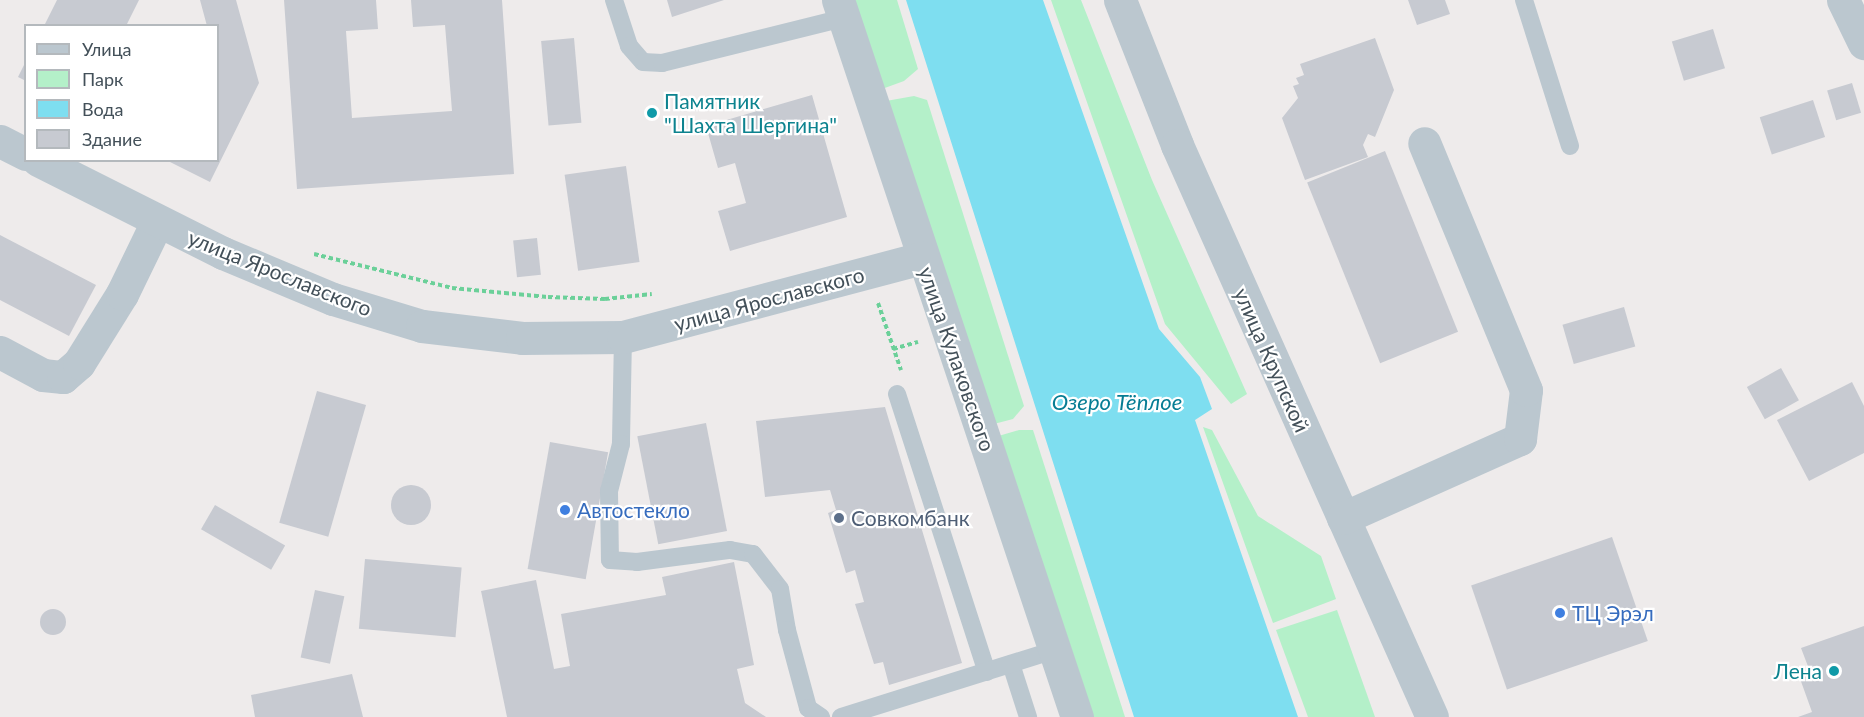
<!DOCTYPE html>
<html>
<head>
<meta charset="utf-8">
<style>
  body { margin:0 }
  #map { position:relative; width:1864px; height:717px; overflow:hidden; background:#eeebeb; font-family:Lato,sans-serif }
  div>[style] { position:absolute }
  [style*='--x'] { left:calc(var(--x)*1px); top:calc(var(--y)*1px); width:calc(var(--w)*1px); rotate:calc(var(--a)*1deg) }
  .green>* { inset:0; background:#b4f0c9 }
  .water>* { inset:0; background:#7edef0 }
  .building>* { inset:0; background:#c7cad1; transform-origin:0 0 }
  .round { border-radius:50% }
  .path>* { height:4px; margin-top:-2px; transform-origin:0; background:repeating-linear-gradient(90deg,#6bd099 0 4.5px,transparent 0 7.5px) }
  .service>* { height:18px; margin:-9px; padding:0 9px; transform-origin:9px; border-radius:9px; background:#bbc7cf }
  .minor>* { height:33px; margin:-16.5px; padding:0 16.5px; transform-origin:16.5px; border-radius:16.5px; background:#bbc7cf }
  .tertiary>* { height:33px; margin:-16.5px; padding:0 16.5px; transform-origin:16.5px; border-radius:16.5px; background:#bbc7cf }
  .dots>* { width:16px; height:16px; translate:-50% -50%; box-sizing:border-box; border:3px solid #fff; border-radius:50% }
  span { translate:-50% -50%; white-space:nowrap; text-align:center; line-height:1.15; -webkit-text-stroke:4.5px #fff; paint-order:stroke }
  .culture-label { font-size:21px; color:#0d838f }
  .left { translate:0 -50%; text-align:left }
  .right { translate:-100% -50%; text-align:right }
  .street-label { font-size:21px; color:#435059 }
  .shop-label { font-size:21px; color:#366cbe }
  .service-label { font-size:21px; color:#4e5e75 }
  .water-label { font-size:22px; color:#067d94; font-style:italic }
  .legend { position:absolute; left:24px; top:24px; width:195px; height:138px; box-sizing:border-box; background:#fff; border:2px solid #b4b9bd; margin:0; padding:8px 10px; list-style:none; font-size:18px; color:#435059 }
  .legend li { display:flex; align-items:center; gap:12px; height:30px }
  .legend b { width:30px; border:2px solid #b4b9bd }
</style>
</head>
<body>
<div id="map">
  <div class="green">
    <div style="clip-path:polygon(855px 0,897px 0,918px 69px,904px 81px,882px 89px)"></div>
    <div style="clip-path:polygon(1051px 0,1081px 0,1152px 180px,1247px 394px,1231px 404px,1165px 324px)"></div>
    <div style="clip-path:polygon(914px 96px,927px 100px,1024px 406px,1013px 419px,990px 425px,886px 101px)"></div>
    <div style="clip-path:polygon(1203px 427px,1212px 430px,1258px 516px,1321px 556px,1336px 599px,1273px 623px)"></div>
    <div style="clip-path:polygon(1019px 430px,1033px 430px,1125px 717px,1085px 717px,995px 437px)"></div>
    <div style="clip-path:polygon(1337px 610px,1375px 717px,1308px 717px,1276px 630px)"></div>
  </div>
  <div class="water">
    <div style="clip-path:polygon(906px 0,1043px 0,1159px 329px,1200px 377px,1212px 409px,1195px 420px,1298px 717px,1134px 717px)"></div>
  </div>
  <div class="building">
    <div style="clip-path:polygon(57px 0,139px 0,126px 26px,44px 26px)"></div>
    <div style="clip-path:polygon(200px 0,236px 0,259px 83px,210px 182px,166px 160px,218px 160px,218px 26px,207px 26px)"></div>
    <div style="clip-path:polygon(284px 0,376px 0,378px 29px,346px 31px,352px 118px,452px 111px,445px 25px,413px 27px,411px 0,502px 0,514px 174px,297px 189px)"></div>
    <div style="clip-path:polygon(667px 0,724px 0,672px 17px)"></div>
    <div style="clip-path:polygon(1408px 0,1445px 0,1450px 14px,1417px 25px)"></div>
    <div style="left:1713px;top:29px;width:41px;height:43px;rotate:73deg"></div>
    <div style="left:574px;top:38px;width:85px;height:33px;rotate:85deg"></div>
    <div style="clip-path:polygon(1375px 38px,1394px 90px,1375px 137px,1368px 134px,1363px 145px,1368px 157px,1305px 180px,1282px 118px,1298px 98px,1293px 86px,1299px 84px,1296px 78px,1304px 75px,1300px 64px)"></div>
    <div style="clip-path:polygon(26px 61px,26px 81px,18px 77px)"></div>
    <div style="left:1852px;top:83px;width:31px;height:26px;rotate:73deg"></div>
    <div style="clip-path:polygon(812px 95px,847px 217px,730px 251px,718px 211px,746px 203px,735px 163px,718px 168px,706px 126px)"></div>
    <div style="left:1813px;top:100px;width:39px;height:56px;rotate:72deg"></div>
    <div style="left:1385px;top:151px;width:195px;height:84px;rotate:68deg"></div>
    <div style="left:626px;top:166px;width:97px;height:62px;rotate:82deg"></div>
    <div style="clip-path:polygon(0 235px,96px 285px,69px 336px,0 300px)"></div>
    <div style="left:537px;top:238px;width:37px;height:24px;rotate:84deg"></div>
    <div style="left:1624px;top:307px;width:41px;height:64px;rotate:74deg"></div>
    <div style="left:1781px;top:368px;width:37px;height:39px;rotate:61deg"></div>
    <div style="clip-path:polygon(1852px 382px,1864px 406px,1864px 453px,1809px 481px,1777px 420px)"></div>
    <div style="left:317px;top:391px;width:51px;height:137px;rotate:16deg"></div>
    <div style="clip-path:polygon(885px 407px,962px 663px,889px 685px,883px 662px,874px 664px,855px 604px,864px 602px,855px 570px,846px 573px,828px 513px,836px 510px,830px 490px,765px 497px,756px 421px)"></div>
    <div style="left:706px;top:423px;width:110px;height:70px;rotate:79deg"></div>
    <div style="left:550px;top:442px;width:59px;height:129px;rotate:10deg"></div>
    <div class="round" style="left:391px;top:485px;width:40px;height:40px"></div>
    <div style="left:215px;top:505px;width:81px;height:28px;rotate:30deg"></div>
    <div style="left:1612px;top:537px;width:110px;height:149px;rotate:71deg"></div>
    <div style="left:365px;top:559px;width:97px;height:70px;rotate:5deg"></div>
    <div style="clip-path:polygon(734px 562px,754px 665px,737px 669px,745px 703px,766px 717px,507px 717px,481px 591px,536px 580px,554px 669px,570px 666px,561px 614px,666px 595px,662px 577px)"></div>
    <div style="left:315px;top:590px;width:30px;height:69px;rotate:12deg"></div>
    <div class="round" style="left:40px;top:609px;width:26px;height:26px"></div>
    <div style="clip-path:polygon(1864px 626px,1864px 717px,1798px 717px,1812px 712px,1798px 673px,1809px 669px,1801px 648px)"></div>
    <div style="clip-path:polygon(352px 674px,363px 717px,255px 717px,251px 695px)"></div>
  </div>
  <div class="path">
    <div style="--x:314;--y:254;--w:142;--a:13.8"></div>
    <div style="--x:452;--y:288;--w:96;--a:5.4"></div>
    <div style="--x:548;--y:297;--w:57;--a:2"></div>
    <div style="--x:605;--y:299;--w:47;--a:-6.1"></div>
    <div style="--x:878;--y:303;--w:71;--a:71.1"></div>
    <div style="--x:893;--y:349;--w:26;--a:-16"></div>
  </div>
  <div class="service">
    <div style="--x:614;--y:0;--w:48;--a:71.9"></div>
    <div style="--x:629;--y:46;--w:21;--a:49"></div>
    <div style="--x:643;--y:62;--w:19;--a:3"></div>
    <div style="--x:662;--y:63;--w:187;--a:-13.9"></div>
    <div style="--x:1524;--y:0;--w:153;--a:72.5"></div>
    <div style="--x:623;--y:337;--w:107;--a:91.1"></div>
    <div style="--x:621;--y:444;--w:49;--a:104.3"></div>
    <div style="--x:609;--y:491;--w:69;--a:89.2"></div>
    <div style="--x:610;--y:560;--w:27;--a:4"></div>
    <div style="--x:637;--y:562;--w:94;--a:-7.4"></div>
    <div style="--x:730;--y:550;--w:23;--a:10"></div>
    <div style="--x:753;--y:554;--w:44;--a:52.4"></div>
    <div style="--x:780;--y:589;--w:42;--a:80.3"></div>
    <div style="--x:787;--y:630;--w:81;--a:74.9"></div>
    <div style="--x:808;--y:708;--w:16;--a:35"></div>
    <div style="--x:897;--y:394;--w:292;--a:72.1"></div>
    <div style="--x:1011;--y:664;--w:56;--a:72.2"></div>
    <div style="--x:841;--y:717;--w:224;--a:-17.4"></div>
  </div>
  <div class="minor">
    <div style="--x:1120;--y:0;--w:156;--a:68.5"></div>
    <div style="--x:1177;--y:145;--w:626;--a:65.97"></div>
    <div style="--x:1843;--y:0;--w:48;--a:64"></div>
    <div style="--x:0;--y:352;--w:49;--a:28.1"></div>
    <div style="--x:43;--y:375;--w:20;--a:6"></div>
    <div style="--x:63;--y:377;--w:21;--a:-41"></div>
    <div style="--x:79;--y:363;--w:81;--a:-58.1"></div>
    <div style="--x:122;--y:294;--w:80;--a:-64.1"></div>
    <div style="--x:1343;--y:518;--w:194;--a:-24.1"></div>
    <div style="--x:1520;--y:439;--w:49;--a:-83"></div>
    <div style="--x:1526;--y:390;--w:267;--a:-112.4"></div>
  </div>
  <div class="tertiary">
    <div style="--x:838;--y:0;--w:756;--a:71.57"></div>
    <div style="--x:0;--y:141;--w:29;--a:27"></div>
    <div style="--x:38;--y:160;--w:207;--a:26.7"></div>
    <div style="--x:223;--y:253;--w:119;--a:22.7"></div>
    <div style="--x:333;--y:299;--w:93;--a:16.9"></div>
    <div style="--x:422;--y:326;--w:101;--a:6.8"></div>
    <div style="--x:522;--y:338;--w:101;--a:-0.6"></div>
    <div style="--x:623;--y:337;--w:310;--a:-14.8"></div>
  </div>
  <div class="dots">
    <div style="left:652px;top:113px;background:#0f9aa8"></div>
    <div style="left:565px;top:510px;background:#3f7fe0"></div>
    <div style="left:839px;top:518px;background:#5c6f8a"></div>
    <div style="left:1560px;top:613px;background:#3f7fe0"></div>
    <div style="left:1834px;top:671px;background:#0f9aa8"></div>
  </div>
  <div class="culture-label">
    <span class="left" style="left:664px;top:113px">Памятник<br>"Шахта Шергина"</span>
    <span class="right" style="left:1822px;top:671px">Лена</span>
  </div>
  <div class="street-label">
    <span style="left:280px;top:273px;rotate:22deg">улица Ярославского</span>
    <span style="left:769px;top:299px;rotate:-15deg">улица Ярославского</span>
    <span style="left:957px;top:359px;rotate:71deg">улица Кулаковского</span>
    <span style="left:1272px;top:360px;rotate:66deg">улица Крупской</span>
  </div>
  <div class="shop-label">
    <span class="left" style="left:577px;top:510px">Автостекло</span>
    <span class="left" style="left:1572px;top:613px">ТЦ Эрэл</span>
  </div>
  <div class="service-label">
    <span class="left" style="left:851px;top:518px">Совкомбанк</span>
  </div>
  <div class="water-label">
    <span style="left:1117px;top:402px">Озеро Тёплое</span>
  </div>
  <ul class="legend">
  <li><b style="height:8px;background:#bbc7cf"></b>Улица</li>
  <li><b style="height:16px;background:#b4f0c9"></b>Парк</li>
  <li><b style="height:16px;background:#7edef0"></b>Вода</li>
  <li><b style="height:16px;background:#c7cad1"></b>Здание</li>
  </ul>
</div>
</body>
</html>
